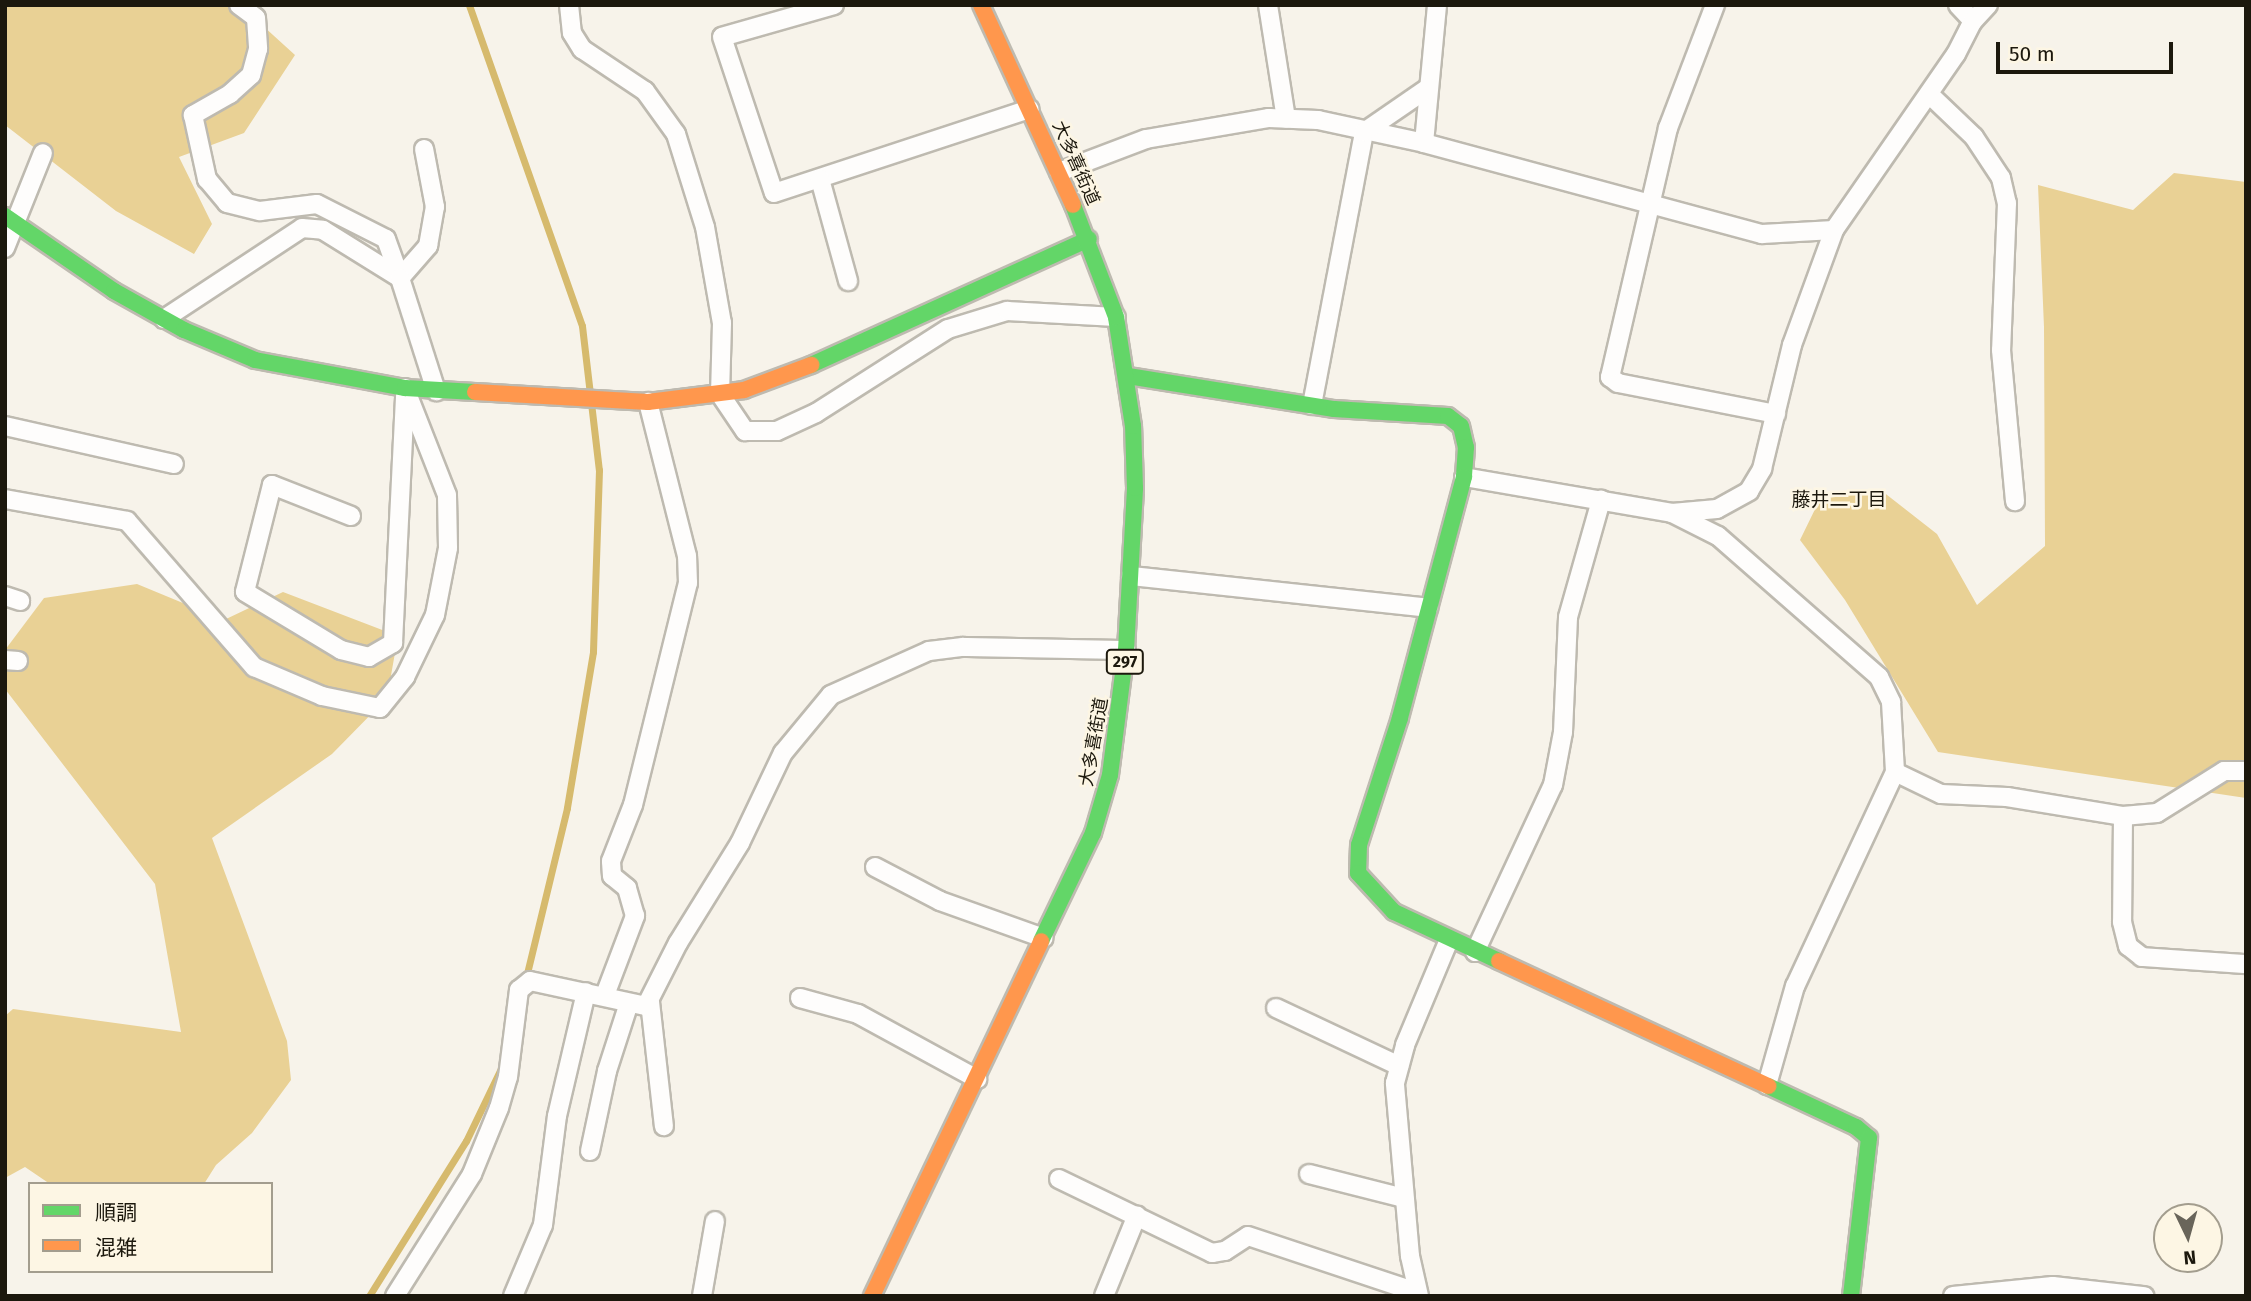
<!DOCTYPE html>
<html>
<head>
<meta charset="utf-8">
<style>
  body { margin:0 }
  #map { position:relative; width:2251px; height:1301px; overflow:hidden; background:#f7f3ea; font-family:"Fira Sans","Noto Sans JP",sans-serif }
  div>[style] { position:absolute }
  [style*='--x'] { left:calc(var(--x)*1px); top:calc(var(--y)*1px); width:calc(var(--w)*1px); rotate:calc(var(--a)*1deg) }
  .forest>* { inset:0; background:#e9d195 }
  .stream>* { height:7px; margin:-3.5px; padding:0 3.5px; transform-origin:3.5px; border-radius:3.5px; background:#d6ba6d }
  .roads { filter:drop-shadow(2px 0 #bebab0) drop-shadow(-2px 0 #bebab0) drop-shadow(0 2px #bebab0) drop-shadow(0 -2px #bebab0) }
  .street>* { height:18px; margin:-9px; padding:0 9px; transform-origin:9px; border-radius:9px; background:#fefdfc }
  .fast>* { height:16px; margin:-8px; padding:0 8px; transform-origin:8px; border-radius:8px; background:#63d668 }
  .slow>* { height:16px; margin:-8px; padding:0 8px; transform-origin:8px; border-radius:8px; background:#ff974d }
  span { translate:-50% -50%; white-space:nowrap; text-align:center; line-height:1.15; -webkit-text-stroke:5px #fdf6e4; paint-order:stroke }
  .shield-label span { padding:2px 5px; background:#fdf6e4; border:2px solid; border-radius:5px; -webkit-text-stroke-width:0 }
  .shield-label { font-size:16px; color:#1c180d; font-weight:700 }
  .street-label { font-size:18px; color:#1c180d }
  .neighbourhood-label { font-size:19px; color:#1c180d }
  .frame { position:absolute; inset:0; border:7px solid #1c180d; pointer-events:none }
  .legend { position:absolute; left:28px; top:1182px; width:245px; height:91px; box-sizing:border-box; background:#fdf6e4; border:2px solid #a39d8e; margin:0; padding:9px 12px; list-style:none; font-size:21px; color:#1c180d }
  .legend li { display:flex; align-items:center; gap:14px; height:35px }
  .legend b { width:35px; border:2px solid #a39d8e }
  .north { position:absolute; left:2153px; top:1203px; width:70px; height:70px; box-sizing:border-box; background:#fdf6e4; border:2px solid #a39d8e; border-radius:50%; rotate:175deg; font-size:19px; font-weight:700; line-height:28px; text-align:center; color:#1c180d }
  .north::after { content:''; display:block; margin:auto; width:24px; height:32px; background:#69655a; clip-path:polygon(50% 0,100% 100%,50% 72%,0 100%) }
  .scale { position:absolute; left:1996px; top:42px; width:177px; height:32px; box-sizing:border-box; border:4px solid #1c180d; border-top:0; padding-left:9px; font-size:21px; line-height:24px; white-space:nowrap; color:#1c180d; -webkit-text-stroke:5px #fdf6e4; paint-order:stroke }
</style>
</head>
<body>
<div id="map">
  <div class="forest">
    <div style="clip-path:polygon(5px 5px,240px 5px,295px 55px,244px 133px,179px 157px,212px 224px,194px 254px,116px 211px,5px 125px)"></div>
    <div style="clip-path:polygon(2174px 173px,2246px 182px,2246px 798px,1938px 752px,1845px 600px,1800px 540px,1820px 499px,1882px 491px,1937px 534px,1977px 605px,2045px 546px,2044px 327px,2038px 185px,2133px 210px)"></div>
    <div style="clip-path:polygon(137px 584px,224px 620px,283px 592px,398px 636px,387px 698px,332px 754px,212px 838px,287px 1041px,291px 1080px,252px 1133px,216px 1165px,204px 1184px,50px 1184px,25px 1167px,5px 1178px,5px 1016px,13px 1009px,181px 1032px,155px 884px,5px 689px,5px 650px,44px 598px)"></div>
  </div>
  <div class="stream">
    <div style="--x:469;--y:5;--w:340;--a:70.6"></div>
    <div style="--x:582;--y:326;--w:145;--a:83.3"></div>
    <div style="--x:599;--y:470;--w:182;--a:91.9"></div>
    <div style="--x:593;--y:652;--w:158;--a:99.5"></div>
    <div style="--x:567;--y:808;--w:178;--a:103.6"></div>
    <div style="--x:369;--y:1296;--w:183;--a:-58"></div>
    <div style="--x:466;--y:1141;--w:85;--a:-64.3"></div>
  </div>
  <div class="roads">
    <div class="street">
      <div style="--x:239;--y:5;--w:21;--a:37"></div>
      <div style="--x:256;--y:18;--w:31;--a:86"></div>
      <div style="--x:258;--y:49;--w:27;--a:105"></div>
      <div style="--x:251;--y:75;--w:28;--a:138"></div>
      <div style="--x:230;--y:94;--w:43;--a:150.4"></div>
      <div style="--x:193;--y:115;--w:66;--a:77.7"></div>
      <div style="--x:207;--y:179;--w:31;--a:50"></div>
      <div style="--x:227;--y:203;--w:34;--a:14"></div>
      <div style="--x:260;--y:211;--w:57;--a:-7"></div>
      <div style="--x:317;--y:204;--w:77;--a:26.9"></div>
      <div style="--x:386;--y:239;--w:41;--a:70.3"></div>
      <div style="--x:400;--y:278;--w:43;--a:-48.8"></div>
      <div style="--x:428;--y:246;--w:40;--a:-80"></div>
      <div style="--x:435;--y:207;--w:59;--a:-100.7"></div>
      <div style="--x:569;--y:5;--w:28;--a:84"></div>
      <div style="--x:572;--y:33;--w:19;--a:58"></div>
      <div style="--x:582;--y:49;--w:76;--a:33.7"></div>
      <div style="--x:645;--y:91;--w:53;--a:54.2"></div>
      <div style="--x:676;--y:134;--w:97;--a:72.7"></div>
      <div style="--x:705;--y:227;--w:97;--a:80"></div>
      <div style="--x:722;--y:323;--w:71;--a:91.6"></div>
      <div style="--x:720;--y:394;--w:45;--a:56"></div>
      <div style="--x:745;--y:431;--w:32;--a:0"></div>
      <div style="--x:777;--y:431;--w:43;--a:-24.8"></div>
      <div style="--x:816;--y:413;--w:156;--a:-32.5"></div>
      <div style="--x:948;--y:329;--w:62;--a:-17"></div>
      <div style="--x:1007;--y:311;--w:109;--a:3.2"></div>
      <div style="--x:834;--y:5;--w:116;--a:164.1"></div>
      <div style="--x:722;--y:37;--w:164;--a:71.6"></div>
      <div style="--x:774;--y:193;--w:269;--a:-18.2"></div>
      <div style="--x:1268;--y:5;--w:115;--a:81"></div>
      <div style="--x:1715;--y:5;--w:132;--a:110.9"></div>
      <div style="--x:1668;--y:128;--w:256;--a:103.1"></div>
      <div style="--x:1610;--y:377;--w:10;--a:37"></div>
      <div style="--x:1618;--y:383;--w:161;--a:11.1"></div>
      <div style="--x:1958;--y:5;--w:22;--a:47"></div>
      <div style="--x:1929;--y:94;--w:62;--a:43.7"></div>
      <div style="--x:1974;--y:137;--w:49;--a:56.6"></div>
      <div style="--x:2001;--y:178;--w:26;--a:77"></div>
      <div style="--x:2007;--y:203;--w:147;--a:92.3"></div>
      <div style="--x:2001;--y:350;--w:152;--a:84.7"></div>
      <div style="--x:1424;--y:143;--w:139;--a:-84.6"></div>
      <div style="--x:1059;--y:172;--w:93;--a:-20.8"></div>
      <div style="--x:1146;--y:139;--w:125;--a:-9.7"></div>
      <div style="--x:1269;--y:118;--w:49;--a:2.3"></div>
      <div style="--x:1318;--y:120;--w:108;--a:12.2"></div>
      <div style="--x:1424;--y:143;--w:350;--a:15.1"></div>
      <div style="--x:1762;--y:234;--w:72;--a:-3.2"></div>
      <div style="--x:820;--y:179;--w:106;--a:74.6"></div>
      <div style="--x:5;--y:248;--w:102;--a:-68.2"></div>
      <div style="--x:164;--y:319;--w:165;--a:-33.4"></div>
      <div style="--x:302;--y:228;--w:21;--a:5"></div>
      <div style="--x:323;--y:230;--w:91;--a:31.9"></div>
      <div style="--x:400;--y:278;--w:119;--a:72.3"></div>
      <div style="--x:1312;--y:405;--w:278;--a:-79.2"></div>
      <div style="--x:1364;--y:132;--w:78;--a:-34.5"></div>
      <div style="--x:5;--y:426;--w:173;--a:12.7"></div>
      <div style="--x:1464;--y:477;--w:211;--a:9.8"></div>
      <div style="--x:1672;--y:513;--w:45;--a:-5.1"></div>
      <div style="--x:1717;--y:509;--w:37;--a:-29"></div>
      <div style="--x:1749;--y:491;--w:26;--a:-59"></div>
      <div style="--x:1762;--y:469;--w:128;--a:-76.4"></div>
      <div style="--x:1792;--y:345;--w:122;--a:-69.9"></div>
      <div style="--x:1834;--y:230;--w:214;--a:-55.3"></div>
      <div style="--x:1956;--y:54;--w:37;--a:-63"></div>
      <div style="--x:1973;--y:21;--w:22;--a:-47"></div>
      <div style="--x:5;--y:499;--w:124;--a:10.2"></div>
      <div style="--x:127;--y:521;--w:194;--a:49"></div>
      <div style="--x:254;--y:667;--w:74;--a:23.1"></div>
      <div style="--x:322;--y:696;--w:59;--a:11.7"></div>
      <div style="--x:380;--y:708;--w:40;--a:-51"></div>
      <div style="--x:405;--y:677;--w:69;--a:-64.2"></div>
      <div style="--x:435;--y:615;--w:68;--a:-79"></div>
      <div style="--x:448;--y:548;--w:53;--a:-91.1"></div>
      <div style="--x:447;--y:495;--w:115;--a:-111.4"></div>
      <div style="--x:1672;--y:513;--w:51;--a:26.6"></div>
      <div style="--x:1718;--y:536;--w:214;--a:41.2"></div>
      <div style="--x:1879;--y:677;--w:28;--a:64"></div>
      <div style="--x:1891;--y:702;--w:70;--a:86.7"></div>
      <div style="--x:1895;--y:772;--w:236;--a:115"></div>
      <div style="--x:1795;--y:986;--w:103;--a:105.8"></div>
      <div style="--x:351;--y:516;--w:85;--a:-158.6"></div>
      <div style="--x:272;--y:485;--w:110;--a:104.2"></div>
      <div style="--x:245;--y:592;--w:112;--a:31.1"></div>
      <div style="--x:341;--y:650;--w:29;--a:14"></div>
      <div style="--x:369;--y:657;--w:28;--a:-30"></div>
      <div style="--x:393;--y:643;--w:248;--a:-87.2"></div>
      <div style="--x:1131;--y:576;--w:299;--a:6.1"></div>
      <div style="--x:5;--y:596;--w:16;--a:18"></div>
      <div style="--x:5;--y:660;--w:13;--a:4"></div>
      <div style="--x:1895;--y:772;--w:51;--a:25.6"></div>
      <div style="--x:1941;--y:794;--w:66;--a:2.6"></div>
      <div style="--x:2007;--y:797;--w:118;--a:9.3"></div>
      <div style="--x:2123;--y:816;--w:34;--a:-5"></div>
      <div style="--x:2157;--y:813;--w:79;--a:-32.1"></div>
      <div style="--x:2224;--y:771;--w:22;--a:0"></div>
      <div style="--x:2123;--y:816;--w:106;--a:90.5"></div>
      <div style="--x:2122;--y:922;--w:25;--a:76"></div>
      <div style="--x:2128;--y:946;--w:18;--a:38"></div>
      <div style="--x:2142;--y:957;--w:104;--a:3.9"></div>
      <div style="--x:875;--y:867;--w:73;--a:27.6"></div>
      <div style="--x:940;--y:901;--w:110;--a:19.6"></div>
      <div style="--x:1475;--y:952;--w:184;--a:-65"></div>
      <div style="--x:1553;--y:785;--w:54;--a:-79.3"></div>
      <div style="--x:1563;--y:732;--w:115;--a:-87.5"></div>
      <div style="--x:1568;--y:617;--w:122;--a:-74.2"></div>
      <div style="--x:605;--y:995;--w:85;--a:-69.2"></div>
      <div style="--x:635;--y:916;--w:29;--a:-106"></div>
      <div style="--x:627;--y:888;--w:19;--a:-141"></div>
      <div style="--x:612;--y:876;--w:15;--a:-94"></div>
      <div style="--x:611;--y:861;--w:60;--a:-68.6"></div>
      <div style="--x:633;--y:805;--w:229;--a:-76.1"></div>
      <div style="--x:688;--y:583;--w:27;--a:-92"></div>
      <div style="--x:687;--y:556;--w:159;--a:-104.2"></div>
      <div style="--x:800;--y:998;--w:60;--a:15.4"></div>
      <div style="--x:858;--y:1014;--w:136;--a:28.6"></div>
      <div style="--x:650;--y:1002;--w:125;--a:83.6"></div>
      <div style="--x:1276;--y:1008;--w:136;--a:25.2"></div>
      <div style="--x:590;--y:1151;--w:82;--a:-78"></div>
      <div style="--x:607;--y:1071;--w:71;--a:-72.1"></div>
      <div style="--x:1309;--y:1174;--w:98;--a:14.2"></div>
      <div style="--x:1059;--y:1179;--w:170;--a:25.8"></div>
      <div style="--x:1212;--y:1253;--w:13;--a:-9"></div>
      <div style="--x:1225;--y:1251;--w:27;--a:-33"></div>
      <div style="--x:1248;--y:1236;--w:177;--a:18.4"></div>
      <div style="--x:395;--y:1296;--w:144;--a:-57.7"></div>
      <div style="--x:472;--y:1174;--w:71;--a:-67.8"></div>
      <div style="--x:499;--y:1108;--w:32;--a:-74"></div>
      <div style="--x:508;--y:1077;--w:88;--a:-82.8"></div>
      <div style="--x:519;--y:990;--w:14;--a:-39"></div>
      <div style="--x:530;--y:981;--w:119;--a:12.2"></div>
      <div style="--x:646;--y:1006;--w:71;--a:-63.1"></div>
      <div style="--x:678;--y:943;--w:118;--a:-58.2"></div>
      <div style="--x:740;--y:843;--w:100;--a:-64.5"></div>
      <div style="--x:783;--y:753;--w:75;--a:-50.4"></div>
      <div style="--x:831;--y:695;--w:107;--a:-24.2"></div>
      <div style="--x:929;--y:651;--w:34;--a:-7"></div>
      <div style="--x:963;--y:647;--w:163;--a:1.1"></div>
      <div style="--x:513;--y:1296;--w:77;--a:-67.1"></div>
      <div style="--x:543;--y:1225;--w:110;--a:-82.7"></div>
      <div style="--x:557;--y:1116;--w:127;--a:-76.8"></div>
      <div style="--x:702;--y:1296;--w:76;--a:-80.2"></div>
      <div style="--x:1104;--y:1296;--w:87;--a:-67.8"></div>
      <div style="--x:1419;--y:1296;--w:41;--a:-102.7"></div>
      <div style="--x:1410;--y:1256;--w:174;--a:-95"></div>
      <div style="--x:1395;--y:1083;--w:39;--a:-75"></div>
      <div style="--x:1405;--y:1045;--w:114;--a:-67.3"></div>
      <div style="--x:1953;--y:1296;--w:100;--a:-5.7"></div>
      <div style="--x:2053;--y:1286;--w:92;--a:6.3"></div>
    </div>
    <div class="fast">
      <div style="--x:5;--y:216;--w:132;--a:34.5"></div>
      <div style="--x:114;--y:291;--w:80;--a:29.1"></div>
      <div style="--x:184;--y:330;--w:77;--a:22.9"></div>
      <div style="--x:255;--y:360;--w:153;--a:10.6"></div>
      <div style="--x:405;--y:388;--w:70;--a:3.3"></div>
      <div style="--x:811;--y:365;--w:305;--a:-24.4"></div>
      <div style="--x:1128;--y:376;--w:209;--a:9.1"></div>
      <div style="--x:1334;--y:409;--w:114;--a:3.5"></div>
      <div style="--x:1448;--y:416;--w:16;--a:38"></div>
      <div style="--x:1461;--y:426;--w:22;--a:77"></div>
      <div style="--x:1466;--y:447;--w:30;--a:94"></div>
      <div style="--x:1464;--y:477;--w:249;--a:104.9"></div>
      <div style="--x:1400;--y:718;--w:133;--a:107.9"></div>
      <div style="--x:1359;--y:845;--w:28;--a:92"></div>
      <div style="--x:1358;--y:873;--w:53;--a:47.3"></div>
      <div style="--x:1394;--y:912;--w:116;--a:25"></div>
      <div style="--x:1041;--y:941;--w:120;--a:-64.3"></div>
      <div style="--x:1093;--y:833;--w:60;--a:-73.7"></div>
      <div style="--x:1110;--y:775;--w:126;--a:-82.7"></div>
      <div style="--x:1126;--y:650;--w:162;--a:-86.8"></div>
      <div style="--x:1135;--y:488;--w:62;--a:-91.8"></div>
      <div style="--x:1133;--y:426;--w:110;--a:-98.9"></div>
      <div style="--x:1116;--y:317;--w:120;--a:-111"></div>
      <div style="--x:1768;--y:1086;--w:97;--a:25"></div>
      <div style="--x:1856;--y:1127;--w:17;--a:40"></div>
      <div style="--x:1869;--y:1138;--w:159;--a:96.5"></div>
    </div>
    <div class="slow">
      <div style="--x:981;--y:5;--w:220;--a:65.3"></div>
      <div style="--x:475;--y:392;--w:173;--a:3.3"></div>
      <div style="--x:648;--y:402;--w:97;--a:-7.1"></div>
      <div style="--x:744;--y:390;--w:72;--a:-20.5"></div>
      <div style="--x:1499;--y:961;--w:297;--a:24.9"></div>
      <div style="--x:872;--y:1296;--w:393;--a:-64.5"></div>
    </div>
  </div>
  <div class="shield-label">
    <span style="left:1125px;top:662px">297</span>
  </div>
  <div class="street-label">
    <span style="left:1076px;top:163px;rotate:66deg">大多喜街道</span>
    <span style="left:1094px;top:742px;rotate:-80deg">大多喜街道</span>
  </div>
  <div class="neighbourhood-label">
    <span style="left:1839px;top:500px">藤井二丁目</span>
  </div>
  <div class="frame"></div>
  <ul class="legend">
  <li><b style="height:9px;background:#63d668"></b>順調</li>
  <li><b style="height:9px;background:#ff974d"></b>混雑</li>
  </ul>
  <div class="north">N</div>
  <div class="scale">50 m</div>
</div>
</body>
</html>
